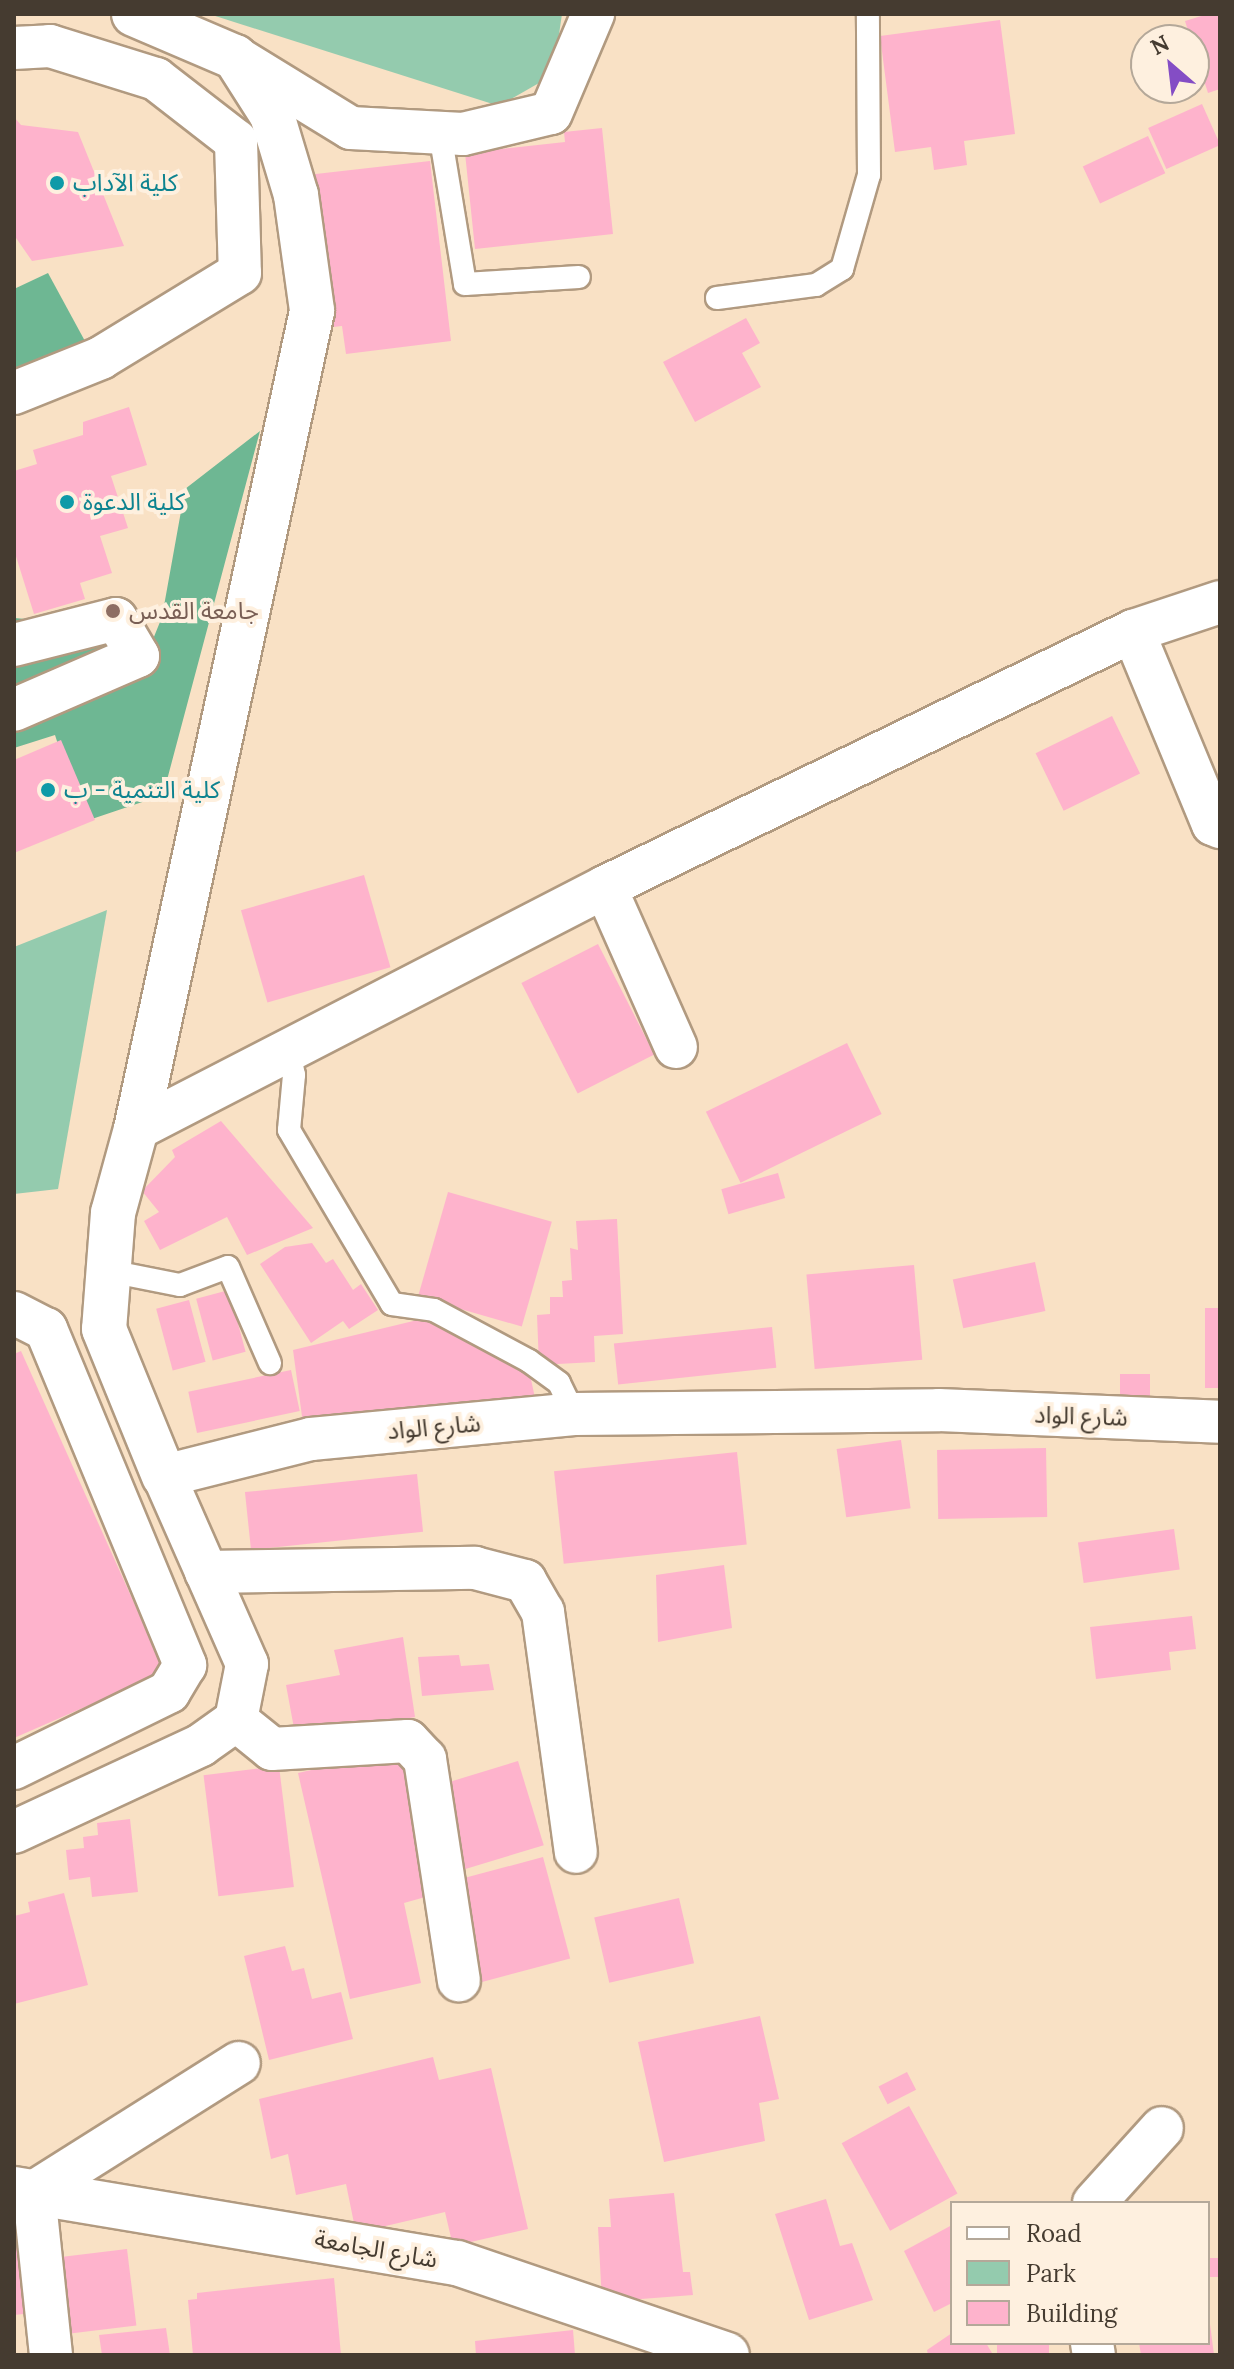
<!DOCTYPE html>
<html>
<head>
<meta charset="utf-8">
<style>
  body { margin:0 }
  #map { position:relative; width:1234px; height:2369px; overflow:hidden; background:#f9e1c5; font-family:Lora,"Noto Sans Arabic",serif }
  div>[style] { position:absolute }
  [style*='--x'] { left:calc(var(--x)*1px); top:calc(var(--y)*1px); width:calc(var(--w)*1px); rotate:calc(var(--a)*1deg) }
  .green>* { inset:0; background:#94cbae }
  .forest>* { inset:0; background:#6eb793 }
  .building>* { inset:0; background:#feb3cc; transform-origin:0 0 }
  .path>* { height:5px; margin-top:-2.5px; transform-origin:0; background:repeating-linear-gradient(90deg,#ae9c87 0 8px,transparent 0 12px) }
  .roads { filter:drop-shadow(2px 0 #b19a80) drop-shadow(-2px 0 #b19a80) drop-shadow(0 2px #b19a80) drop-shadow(0 -2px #b19a80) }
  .service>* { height:22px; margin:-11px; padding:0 11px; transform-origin:11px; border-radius:11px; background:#fff }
  .minor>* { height:42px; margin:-21px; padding:0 21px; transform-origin:21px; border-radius:21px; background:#fff }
  .tertiary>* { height:44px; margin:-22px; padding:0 22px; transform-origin:22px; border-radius:22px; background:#fff }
  .secondary>* { height:44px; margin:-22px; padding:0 22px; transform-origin:22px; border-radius:22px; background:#fff }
  .dots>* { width:22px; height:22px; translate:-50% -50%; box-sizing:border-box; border:4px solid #fef0df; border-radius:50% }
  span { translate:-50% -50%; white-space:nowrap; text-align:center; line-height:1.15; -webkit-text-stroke:8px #fef0df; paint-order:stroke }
  .culture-label { font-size:24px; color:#0d838f }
  .left { translate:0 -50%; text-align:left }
  .education-label { font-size:24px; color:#785e54 }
  .street-label { font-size:24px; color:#453b30 }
  .frame { position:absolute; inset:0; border:16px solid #453b30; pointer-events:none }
  .legend { position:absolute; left:950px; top:2201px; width:260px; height:144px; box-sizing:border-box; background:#fef0df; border:2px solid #b4a899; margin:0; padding:10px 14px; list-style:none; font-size:24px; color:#453b30 }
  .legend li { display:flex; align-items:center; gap:16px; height:40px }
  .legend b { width:40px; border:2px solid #b4a899 }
  .north { position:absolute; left:1130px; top:24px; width:80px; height:80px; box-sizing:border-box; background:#fef0df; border:2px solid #b4a899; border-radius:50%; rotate:332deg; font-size:22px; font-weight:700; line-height:32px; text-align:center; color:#453b30 }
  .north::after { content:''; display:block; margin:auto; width:28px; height:36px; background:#844dc5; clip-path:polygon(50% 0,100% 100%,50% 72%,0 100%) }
</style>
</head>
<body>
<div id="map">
  <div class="green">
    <div style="clip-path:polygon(209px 14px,562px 14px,553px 75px,499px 106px)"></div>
    <div style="clip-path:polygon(107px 910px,58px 1189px,14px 1194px,14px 947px)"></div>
  </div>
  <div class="forest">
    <div style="clip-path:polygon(48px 273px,86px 343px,14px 376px,14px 289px)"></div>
    <div style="clip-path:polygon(260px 431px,163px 795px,83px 822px,55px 735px,14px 748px,14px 717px,147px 654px,162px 617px,185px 489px)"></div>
    <div style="clip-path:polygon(14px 618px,111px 626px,128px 653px,14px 701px)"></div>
  </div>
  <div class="building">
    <div style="clip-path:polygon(1208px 14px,1220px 14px,1220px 89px,1208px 93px,1185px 21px)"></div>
    <div style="clip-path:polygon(1000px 20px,1015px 134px,964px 141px,967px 165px,934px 170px,931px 147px,895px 152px,880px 36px)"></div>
    <div style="left:1202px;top:104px;width:45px;height:59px;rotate:66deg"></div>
    <div style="clip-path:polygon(14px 117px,21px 125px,78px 132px,124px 246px,32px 261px,14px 235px)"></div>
    <div style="clip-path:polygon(602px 128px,613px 234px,475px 249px,465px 153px,565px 142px,564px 132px)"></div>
    <div style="left:1148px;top:136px;width:41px;height:72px;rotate:65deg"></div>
    <div style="clip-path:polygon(430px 161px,451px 341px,346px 354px,342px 326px,325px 328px,307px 175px)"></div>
    <div style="clip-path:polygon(746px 318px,760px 343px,742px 353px,761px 387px,695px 422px,663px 362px)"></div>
    <div style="clip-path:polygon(129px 407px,147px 465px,111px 476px,128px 528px,100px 536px,112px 573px,80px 583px,85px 599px,34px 614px,14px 550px,14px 471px,37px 464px,33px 450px,83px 435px,83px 422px)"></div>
    <div style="left:1112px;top:716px;width:64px;height:85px;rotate:64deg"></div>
    <div style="clip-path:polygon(61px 740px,95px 820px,14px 853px,14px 760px)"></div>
    <div style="left:364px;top:875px;width:96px;height:128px;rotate:74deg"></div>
    <div style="left:598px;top:944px;width:124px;height:86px;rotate:63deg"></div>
    <div style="left:847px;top:1043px;width:79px;height:157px;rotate:64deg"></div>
    <div style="clip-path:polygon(221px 1121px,313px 1228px,247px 1255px,227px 1217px,160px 1250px,144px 1221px,159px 1212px,142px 1191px,175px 1157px,172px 1150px)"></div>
    <div style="left:778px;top:1173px;width:26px;height:59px;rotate:74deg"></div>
    <div style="left:448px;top:1192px;width:108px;height:109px;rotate:16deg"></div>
    <div style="clip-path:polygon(617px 1219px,623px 1334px,594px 1336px,595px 1362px,539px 1365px,537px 1315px,550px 1314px,550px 1297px,563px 1297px,562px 1281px,572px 1280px,570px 1248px,578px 1250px,576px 1221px)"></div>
    <div style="clip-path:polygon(312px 1243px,326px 1263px,333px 1259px,353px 1290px,361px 1284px,378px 1310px,349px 1329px,343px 1321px,311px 1343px,260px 1264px,285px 1247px)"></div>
    <div style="left:1035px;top:1262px;width:50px;height:84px;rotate:78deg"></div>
    <div style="left:914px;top:1265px;width:95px;height:108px;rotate:85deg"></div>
    <div style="left:229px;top:1290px;width:64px;height:34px;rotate:75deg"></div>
    <div style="left:189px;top:1300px;width:64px;height:34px;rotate:75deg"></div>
    <div style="left:1220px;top:1308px;width:80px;height:15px;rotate:90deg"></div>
    <div style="clip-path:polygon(430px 1317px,529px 1370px,535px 1398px,304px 1431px,293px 1350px)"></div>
    <div style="left:772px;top:1327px;width:41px;height:159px;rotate:84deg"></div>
    <div style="clip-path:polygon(21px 1351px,165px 1672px,14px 1738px,14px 1354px)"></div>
    <div style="left:291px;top:1370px;width:42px;height:105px;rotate:78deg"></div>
    <div style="left:1120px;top:1374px;width:30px;height:22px"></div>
    <div style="left:901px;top:1440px;width:69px;height:65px;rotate:82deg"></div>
    <div style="left:1046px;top:1448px;width:69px;height:109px;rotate:89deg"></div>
    <div style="left:737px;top:1452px;width:93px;height:184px;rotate:84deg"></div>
    <div style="left:417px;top:1474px;width:58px;height:173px;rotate:84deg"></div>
    <div style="left:1174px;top:1529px;width:41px;height:97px;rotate:82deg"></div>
    <div style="clip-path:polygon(724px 1565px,732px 1628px,658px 1642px,656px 1575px)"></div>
    <div style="clip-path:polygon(1192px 1616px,1196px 1649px,1169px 1652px,1171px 1670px,1096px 1679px,1090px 1627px)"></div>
    <div style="clip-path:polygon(403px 1637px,415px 1717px,296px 1739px,286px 1685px,340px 1675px,334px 1650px)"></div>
    <div style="clip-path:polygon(459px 1655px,461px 1666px,489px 1664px,494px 1690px,422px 1696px,418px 1657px)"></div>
    <div style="clip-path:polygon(409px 1748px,443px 1892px,404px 1903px,421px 1983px,350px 1999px,298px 1773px)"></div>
    <div style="left:518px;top:1761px;width:88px;height:87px;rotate:73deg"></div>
    <div style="left:279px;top:1766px;width:122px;height:76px;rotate:83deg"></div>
    <div style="clip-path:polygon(130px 1819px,138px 1892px,92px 1897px,90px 1877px,69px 1880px,66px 1850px,84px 1848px,83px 1837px,98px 1835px,97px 1823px)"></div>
    <div style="left:543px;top:1857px;width:105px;height:99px;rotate:75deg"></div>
    <div style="clip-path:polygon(64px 1893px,88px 1985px,14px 2004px,14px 1916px,30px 1912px,28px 1902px)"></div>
    <div style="left:679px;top:1898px;width:67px;height:87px;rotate:77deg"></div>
    <div style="clip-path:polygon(285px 1946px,292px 1971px,304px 1968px,312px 1999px,341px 1992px,353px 2039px,269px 2060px,244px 1956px)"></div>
    <div style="clip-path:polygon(760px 2016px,779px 2099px,759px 2103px,765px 2141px,664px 2162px,638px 2042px)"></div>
    <div style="clip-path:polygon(433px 2057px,439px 2080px,491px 2068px,528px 2229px,453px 2246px,445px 2212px,356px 2233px,346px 2184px,296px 2195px,288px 2154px,271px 2159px,259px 2099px)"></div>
    <div style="left:907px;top:2072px;width:20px;height:32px;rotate:63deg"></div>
    <div style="left:909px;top:2106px;width:100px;height:77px;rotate:61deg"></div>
    <div style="clip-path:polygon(674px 2193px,683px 2272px,690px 2272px,693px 2295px,602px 2302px,598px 2227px,611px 2227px,609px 2199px)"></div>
    <div style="clip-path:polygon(826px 2199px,840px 2246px,852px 2243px,873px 2300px,809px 2320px,775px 2214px)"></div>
    <div style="clip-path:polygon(24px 2223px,33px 2313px,14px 2315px,14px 2224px)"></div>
    <div style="clip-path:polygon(952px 2225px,952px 2303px,934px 2312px,904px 2251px)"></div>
    <div style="left:127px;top:2249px;width:77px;height:81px;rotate:83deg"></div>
    <div style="left:1208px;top:2258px;width:10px;height:19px"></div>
    <div style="clip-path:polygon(334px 2278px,341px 2355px,193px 2355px,188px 2300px,197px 2299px,197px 2293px)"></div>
    <div style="clip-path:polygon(1210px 2324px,1214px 2355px,1141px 2355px,1139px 2343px,1208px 2343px)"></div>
    <div style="clip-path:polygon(166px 2328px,170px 2355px,102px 2355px,99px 2335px)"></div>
    <div style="clip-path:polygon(573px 2330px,575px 2355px,476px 2355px,475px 2341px)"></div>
    <div style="clip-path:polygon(952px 2333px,952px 2343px,986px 2343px,992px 2353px,928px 2355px,927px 2350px)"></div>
    <div style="left:997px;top:2343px;width:52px;height:14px"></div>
  </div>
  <div class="path">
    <div style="--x:14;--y:263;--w:1;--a:0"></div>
  </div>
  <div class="roads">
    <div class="service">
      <div style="--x:440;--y:133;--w:153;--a:80.6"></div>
      <div style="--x:465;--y:284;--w:114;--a:-3.5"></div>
      <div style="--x:717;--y:298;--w:100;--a:-7.5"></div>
      <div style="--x:816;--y:285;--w:31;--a:-32"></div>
      <div style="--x:842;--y:269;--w:98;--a:-74"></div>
      <div style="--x:869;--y:175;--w:161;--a:-90.4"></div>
      <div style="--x:288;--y:1047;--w:29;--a:78"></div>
      <div style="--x:294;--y:1075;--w:55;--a:95.2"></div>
      <div style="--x:289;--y:1130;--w:202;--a:59.4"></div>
      <div style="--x:392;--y:1304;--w:42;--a:8.1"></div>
      <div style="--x:434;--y:1310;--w:108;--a:28.2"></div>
      <div style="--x:529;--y:1361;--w:37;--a:36"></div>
      <div style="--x:559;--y:1383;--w:34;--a:64"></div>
      <div style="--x:109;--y:1271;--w:72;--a:11.2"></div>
      <div style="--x:180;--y:1285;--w:51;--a:-20.6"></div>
      <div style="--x:228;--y:1267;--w:105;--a:66.4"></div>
    </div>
    <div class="minor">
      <div style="--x:14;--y:48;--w:36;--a:-3"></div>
      <div style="--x:50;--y:46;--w:111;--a:17.3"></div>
      <div style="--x:156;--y:79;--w:101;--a:37.8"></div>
      <div style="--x:236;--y:141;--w:132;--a:88.3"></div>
      <div style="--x:240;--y:273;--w:163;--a:148.6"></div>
      <div style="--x:101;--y:358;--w:94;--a:158.1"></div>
      <div style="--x:235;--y:57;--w:136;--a:31.5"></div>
      <div style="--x:351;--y:128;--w:112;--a:3.1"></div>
      <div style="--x:463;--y:134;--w:90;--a:-13.4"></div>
      <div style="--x:551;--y:113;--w:108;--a:-67"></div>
      <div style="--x:1133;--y:631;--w:209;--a:67.5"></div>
      <div style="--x:1213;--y:824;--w:8;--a:23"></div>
      <div style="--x:14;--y:645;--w:105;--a:-14.3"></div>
      <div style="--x:116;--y:619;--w:43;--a:59.3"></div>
      <div style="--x:138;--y:656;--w:135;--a:156.5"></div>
      <div style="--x:605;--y:887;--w:175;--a:66.1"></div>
      <div style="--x:136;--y:1129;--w:528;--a:-27.29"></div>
      <div style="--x:605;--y:887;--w:587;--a:-25.87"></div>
      <div style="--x:1133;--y:631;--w:92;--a:-18.4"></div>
      <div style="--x:14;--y:1313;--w:36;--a:27"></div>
      <div style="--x:46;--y:1329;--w:364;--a:67.5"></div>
      <div style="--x:185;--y:1665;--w:31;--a:121"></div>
      <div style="--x:169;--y:1692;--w:173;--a:153.9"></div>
      <div style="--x:206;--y:1572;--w:269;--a:-0.9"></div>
      <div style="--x:475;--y:1568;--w:52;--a:14.6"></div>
      <div style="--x:525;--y:1581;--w:36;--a:60"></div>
      <div style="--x:543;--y:1612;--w:242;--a:82.2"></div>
      <div style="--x:236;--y:1720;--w:46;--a:38.9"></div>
      <div style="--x:272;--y:1749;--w:136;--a:-3.4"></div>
      <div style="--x:408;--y:1741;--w:25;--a:47"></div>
      <div style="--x:425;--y:1759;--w:224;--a:81.3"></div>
      <div style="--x:14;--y:1832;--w:206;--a:-24.9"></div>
      <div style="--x:201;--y:1745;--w:43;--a:-35.5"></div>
      <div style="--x:236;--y:1720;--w:57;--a:-78.9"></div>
      <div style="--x:247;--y:1664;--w:206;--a:-113.8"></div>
      <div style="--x:164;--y:1476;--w:152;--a:-14.1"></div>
      <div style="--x:311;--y:1439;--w:264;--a:-5.4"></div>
      <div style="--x:574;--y:1414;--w:365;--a:-0.6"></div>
      <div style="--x:939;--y:1410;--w:281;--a:2.4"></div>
      <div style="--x:1094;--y:2203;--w:101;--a:-47.8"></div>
      <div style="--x:1092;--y:2343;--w:12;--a:81"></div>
      <div style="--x:51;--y:2355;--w:164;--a:-96"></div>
      <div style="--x:34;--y:2192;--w:242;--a:-32.2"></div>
    </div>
    <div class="tertiary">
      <div style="--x:134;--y:14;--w:110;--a:23.1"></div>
      <div style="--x:235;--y:57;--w:69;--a:57.5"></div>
      <div style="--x:272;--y:115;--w:84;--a:73.3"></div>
      <div style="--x:296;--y:195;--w:117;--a:82.1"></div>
      <div style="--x:312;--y:311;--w:837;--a:102.14"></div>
      <div style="--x:136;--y:1129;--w:87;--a:105.3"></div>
      <div style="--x:113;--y:1213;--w:116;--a:94.4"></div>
      <div style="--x:104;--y:1329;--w:159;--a:67.8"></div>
    </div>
    <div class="secondary">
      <div style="--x:14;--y:2189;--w:449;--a:9.5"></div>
      <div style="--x:457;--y:2263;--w:285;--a:18.8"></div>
    </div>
  </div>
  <div class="dots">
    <div style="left:57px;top:183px;background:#0f9aa8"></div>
    <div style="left:67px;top:502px;background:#0f9aa8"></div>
    <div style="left:113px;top:611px;background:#8d6e63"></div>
    <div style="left:48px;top:790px;background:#0f9aa8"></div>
  </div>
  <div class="culture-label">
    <span class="left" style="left:73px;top:183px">كلية الآداب</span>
    <span class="left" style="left:83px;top:502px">كلية الدعوة</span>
    <span class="left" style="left:64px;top:790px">كلية التنمية - ب</span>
  </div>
  <div class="education-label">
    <span class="left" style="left:129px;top:611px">جامعة القدس</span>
  </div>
  <div class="street-label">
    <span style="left:1081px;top:1416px;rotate:2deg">شارع الواد</span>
    <span style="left:434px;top:1427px;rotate:-5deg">شارع الواد</span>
    <span style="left:376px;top:2249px;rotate:10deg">شارع الجامعة</span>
  </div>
  <div class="frame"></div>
  <ul class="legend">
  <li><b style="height:10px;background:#fff"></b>Road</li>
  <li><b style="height:22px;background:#94cbae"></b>Park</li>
  <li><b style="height:22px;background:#feb3cc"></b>Building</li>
  </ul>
  <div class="north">N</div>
</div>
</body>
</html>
